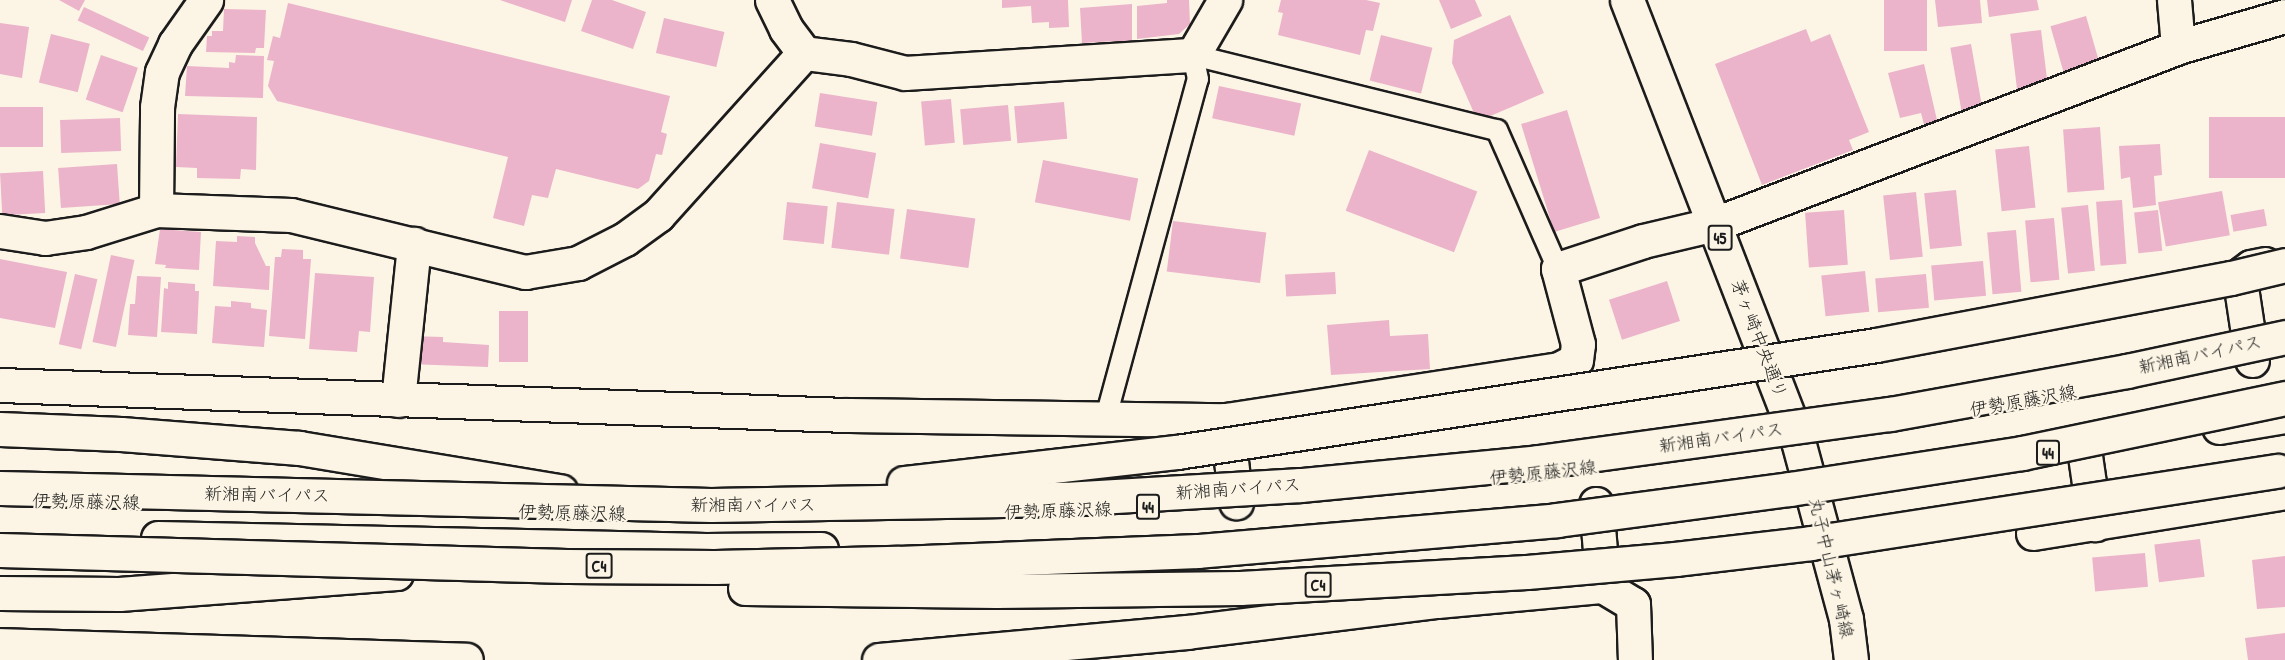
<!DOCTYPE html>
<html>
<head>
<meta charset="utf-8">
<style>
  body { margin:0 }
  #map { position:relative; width:2285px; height:660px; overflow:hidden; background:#fcf5e5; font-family:"Patrick Hand","Klee One",sans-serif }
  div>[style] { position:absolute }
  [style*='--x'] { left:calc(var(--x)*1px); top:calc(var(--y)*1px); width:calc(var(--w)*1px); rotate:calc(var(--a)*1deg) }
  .building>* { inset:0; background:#ebb4ca; transform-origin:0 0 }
  .roads { filter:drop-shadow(2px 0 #1c1c1c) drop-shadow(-2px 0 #1c1c1c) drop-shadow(0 2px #1c1c1c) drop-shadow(0 -2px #1c1c1c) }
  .service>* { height:20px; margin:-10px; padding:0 10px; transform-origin:10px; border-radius:10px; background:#fcf5e5 }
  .minor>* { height:33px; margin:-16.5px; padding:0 16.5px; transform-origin:16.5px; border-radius:16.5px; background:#fcf5e5 }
  .primary>* { height:33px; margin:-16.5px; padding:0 16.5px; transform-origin:16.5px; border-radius:16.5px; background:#fcf5e5 }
  .motorway>* { height:33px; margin:-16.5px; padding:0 16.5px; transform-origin:16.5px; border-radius:16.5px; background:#fcf5e5 }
  .bridges { filter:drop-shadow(2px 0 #1c1c1c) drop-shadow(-2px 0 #1c1c1c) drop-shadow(0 2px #1c1c1c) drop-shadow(0 -2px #1c1c1c) }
  .motorway-bridge>* { height:33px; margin:-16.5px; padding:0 16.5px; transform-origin:16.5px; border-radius:16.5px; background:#fcf5e5 }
  span { translate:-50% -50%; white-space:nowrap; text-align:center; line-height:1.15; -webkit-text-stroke:4.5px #fcf5e5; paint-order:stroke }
  .shield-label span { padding:2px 4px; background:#fcf5e5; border:2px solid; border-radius:4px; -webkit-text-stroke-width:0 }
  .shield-label { font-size:16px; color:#1c1c1c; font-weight:700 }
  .street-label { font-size:18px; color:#1c1c1c }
</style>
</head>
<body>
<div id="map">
  <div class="building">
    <div style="clip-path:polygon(59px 0,85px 0,79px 11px)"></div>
    <div style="clip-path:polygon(500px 0,572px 0,565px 22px)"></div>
    <div style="clip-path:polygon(592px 0,612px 0,646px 12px,633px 49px,581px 31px)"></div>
    <div style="clip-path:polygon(1002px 0,1068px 0,1069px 27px,1049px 28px,1049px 22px,1032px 23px,1031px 6px,1002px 8px)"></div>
    <div style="clip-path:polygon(1167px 0,1189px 0,1190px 24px,1179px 34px,1137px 39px,1137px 6px,1167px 3px)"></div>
    <div style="clip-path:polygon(1281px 0,1366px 0,1380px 3px,1373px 31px,1366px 30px,1360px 55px,1278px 35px,1283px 13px,1278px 12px)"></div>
    <div style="clip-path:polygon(1439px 0,1475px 0,1482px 16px,1451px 29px)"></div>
    <div style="left:1884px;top:0;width:43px;height:51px"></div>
    <div style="clip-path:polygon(1935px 0,1980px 0,1982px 23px,1938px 27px)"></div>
    <div style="clip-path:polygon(1987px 0,2037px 0,2039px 10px,1989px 17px)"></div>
    <div style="clip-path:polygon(288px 3px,670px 96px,661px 132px,667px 134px,662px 155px,656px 154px,649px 181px,638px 189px,556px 169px,548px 198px,532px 195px,524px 226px,493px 218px,508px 157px,277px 101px,268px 86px,274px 61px,267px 60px,273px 36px,280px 38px)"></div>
    <div style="clip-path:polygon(1132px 4px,1132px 44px,1118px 46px,1116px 41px,1082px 43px,1080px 8px)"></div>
    <div style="left:84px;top:7px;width:72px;height:15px;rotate:25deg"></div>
    <div style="clip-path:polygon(224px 9px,266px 10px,264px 48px,256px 48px,255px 53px,206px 52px,207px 36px,212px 36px,212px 31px,223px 31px)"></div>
    <div style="clip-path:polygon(1510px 15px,1544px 93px,1488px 117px,1474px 113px,1452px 63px,1454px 40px)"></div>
    <div style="left:2086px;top:16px;width:47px;height:37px;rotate:74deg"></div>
    <div style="left:664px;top:18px;width:62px;height:36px;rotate:13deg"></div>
    <div style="clip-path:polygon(0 23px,29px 27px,22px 78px,0 74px)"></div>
    <div style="clip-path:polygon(1806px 29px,1811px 42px,1830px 34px,1869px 132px,1849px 140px,1853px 150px,1762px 185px,1715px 64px)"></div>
    <div style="left:2041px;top:30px;width:62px;height:31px;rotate:83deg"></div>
    <div style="left:51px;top:34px;width:40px;height:50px;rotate:14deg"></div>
    <div style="left:1381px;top:35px;width:53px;height:47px;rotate:14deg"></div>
    <div style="left:1971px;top:44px;width:70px;height:21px;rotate:80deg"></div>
    <div style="left:101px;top:55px;width:39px;height:47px;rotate:19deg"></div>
    <div style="clip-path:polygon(236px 55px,264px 56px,263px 98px,185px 96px,187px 66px,229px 68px,229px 62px,235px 63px)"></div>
    <div style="clip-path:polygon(1924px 64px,1940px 133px,1927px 136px,1921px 113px,1900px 118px,1888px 73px)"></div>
    <div style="left:1219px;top:86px;width:84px;height:33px;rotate:12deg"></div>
    <div style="left:820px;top:93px;width:58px;height:34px;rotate:9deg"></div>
    <div style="left:951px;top:99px;width:44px;height:30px;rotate:85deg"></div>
    <div style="left:1064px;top:102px;width:37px;height:50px;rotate:85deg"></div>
    <div style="left:1008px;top:105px;width:36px;height:48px;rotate:85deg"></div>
    <div style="left:0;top:107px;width:43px;height:40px"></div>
    <div style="left:1567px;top:110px;width:113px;height:48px;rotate:73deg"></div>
    <div style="clip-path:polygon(178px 114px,257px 117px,256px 170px,241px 169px,240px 179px,197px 178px,197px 168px,176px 167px)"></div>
    <div style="left:2285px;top:117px;width:61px;height:76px;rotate:90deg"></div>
    <div style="left:120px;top:118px;width:33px;height:60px;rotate:88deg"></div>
    <div style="left:2100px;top:127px;width:63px;height:37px;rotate:86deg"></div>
    <div style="left:820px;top:143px;width:57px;height:46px;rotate:10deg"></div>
    <div style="clip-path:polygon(2160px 144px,2162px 175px,2154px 176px,2156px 205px,2133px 208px,2130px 177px,2121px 179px,2119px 146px)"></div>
    <div style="left:2029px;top:146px;width:62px;height:34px;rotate:84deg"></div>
    <div style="left:1369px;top:150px;width:116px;height:65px;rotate:21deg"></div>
    <div style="left:1043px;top:160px;width:97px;height:43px;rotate:11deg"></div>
    <div style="left:117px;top:164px;width:40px;height:59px;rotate:86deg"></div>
    <div style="left:43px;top:171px;width:42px;height:43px;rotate:87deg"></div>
    <div style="left:1956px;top:190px;width:56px;height:32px;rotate:84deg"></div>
    <div style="left:2222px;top:191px;width:45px;height:65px;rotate:80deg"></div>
    <div style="left:1916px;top:192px;width:65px;height:33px;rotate:84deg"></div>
    <div style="left:2122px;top:200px;width:64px;height:26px;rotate:86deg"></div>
    <div style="left:787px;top:202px;width:41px;height:38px;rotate:6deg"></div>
    <div style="left:837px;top:202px;width:58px;height:46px;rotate:7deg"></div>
    <div style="left:2088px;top:205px;width:66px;height:27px;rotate:84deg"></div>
    <div style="left:907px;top:209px;width:69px;height:50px;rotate:8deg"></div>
    <div style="left:2264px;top:209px;width:17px;height:34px;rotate:80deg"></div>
    <div style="left:1844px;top:210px;width:55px;height:39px;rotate:86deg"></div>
    <div style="left:2158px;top:210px;width:41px;height:24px;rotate:84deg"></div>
    <div style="left:2054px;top:218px;width:62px;height:29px;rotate:85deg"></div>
    <div style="left:1173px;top:221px;width:94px;height:51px;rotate:7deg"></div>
    <div style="clip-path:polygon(160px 229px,201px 232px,199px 270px,165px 268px,166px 265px,155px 264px)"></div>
    <div style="left:2016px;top:230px;width:62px;height:29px;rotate:85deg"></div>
    <div style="clip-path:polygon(237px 236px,255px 237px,255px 243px,266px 266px,270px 266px,269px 290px,213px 286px,216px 241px,237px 242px)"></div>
    <div style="clip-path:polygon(282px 249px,303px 250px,303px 259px,311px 259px,305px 339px,269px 336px,275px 257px,281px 257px)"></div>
    <div style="left:111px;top:255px;width:24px;height:89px;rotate:12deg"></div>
    <div style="clip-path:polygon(0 259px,67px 272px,55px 328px,0 318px)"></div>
    <div style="left:1983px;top:261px;width:35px;height:52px;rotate:85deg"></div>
    <div style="left:1865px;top:271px;width:41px;height:44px;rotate:84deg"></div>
    <div style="left:1335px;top:272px;width:22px;height:50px;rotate:87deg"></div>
    <div style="clip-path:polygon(315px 273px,374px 277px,370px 332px,359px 331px,357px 352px,309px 349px)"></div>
    <div style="left:75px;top:274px;width:23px;height:72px;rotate:13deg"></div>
    <div style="left:1926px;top:274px;width:34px;height:51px;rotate:85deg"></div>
    <div style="clip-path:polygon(137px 276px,161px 277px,157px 337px,128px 335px,130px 304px,135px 304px)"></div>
    <div style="left:1667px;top:281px;width:42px;height:61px;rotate:72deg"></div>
    <div style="clip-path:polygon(168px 282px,195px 284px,195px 291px,199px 291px,197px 334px,161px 332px,164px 288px,168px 289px)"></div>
    <div style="clip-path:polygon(231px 301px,251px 303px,251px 308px,267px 310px,264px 347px,212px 343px,215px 306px,231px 307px)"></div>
    <div style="left:499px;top:311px;width:29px;height:51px"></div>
    <div style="clip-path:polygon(1389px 320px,1390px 336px,1428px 334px,1430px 369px,1331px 375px,1327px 325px)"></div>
    <div style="clip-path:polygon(410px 336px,443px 337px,443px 342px,489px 345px,488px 367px,409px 364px)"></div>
    <div style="left:2200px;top:539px;width:38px;height:46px;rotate:83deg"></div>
    <div style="left:2145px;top:553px;width:34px;height:53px;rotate:85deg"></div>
    <div style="clip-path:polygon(2285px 556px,2285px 607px,2257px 609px,2252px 560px)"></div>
    <div style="clip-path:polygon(2285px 633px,2285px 660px,2248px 660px,2245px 638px)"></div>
  </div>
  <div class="roads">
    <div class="service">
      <div style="--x:1106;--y:417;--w:350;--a:-74.8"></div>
      <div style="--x:1198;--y:79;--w:25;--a:-102"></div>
      <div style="--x:1193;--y:55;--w:313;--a:13.9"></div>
      <div style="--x:1497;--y:130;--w:152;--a:66.3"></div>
    </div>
    <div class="minor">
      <div style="--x:772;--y:0;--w:32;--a:64"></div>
      <div style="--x:786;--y:29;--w:30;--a:53"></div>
      <div style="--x:2174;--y:0;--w:47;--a:85.1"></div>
      <div style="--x:156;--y:210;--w:103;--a:-89.4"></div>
      <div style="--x:157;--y:107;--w:35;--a:-82"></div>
      <div style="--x:162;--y:72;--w:31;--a:-65"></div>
      <div style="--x:175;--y:44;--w:54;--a:-54.8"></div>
      <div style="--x:0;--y:231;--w:46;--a:8.8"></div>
      <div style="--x:45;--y:238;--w:41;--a:-8.3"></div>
      <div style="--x:86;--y:232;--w:73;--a:-17.4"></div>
      <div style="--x:156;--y:210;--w:135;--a:2.1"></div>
      <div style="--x:291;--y:215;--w:241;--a:13.7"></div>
      <div style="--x:525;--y:272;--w:54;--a:-9.6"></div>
      <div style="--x:578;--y:263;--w:53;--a:-27.1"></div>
      <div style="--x:625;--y:239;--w:41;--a:-36"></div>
      <div style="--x:658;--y:215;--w:218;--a:-48"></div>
      <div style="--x:804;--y:53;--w:47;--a:7.3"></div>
      <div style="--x:851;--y:59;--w:56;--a:14.5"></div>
      <div style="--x:905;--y:73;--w:289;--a:-3.6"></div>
      <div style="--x:1193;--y:55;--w:64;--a:-59.8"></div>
      <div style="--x:2252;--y:360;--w:74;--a:-98.6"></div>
      <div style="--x:2241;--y:287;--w:14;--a:-82"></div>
      <div style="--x:2243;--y:273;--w:10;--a:-37"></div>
      <div style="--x:2251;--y:267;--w:14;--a:-12"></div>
      <div style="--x:0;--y:385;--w:849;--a:2.03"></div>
      <div style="--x:848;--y:415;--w:378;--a:0.8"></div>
      <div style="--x:1226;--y:420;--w:83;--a:83"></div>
      <div style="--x:398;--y:400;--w:157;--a:-84.1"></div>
      <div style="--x:1226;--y:420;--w:337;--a:-8.7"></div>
      <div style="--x:1559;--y:369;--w:19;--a:-28"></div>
      <div style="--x:1576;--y:360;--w:16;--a:-83"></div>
      <div style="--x:1578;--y:344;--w:78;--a:-104.9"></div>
      <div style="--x:1558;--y:269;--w:89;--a:-18.2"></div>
      <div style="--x:1643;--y:241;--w:74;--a:-13.3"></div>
      <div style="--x:1715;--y:224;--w:496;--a:-20.9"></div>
      <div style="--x:2178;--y:47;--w:111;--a:-16.2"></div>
      <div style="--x:2084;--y:449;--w:76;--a:81.7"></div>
      <div style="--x:1596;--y:504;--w:82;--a:85.1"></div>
      <div style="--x:1603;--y:586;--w:35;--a:31"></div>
      <div style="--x:1633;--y:604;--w:56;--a:88"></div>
      <div style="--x:2033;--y:533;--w:255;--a:-9.2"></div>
      <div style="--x:0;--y:645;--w:466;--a:1.8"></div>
      <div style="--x:879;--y:660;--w:309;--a:-5.2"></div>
      <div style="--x:1187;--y:632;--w:252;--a:-7.1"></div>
      <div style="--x:1437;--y:601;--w:167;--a:-5.2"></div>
    </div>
    <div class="primary">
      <div style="--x:1627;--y:0;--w:473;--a:68.8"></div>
      <div style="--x:1798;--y:441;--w:184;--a:74.9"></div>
      <div style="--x:1846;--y:619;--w:41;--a:83"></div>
      <div style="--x:2219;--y:427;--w:67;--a:-9.5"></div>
      <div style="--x:158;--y:538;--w:548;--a:1.25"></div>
      <div style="--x:706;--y:550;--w:115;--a:-0.5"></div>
    </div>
    <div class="motorway">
      <div style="--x:0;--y:429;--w:121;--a:2.4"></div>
      <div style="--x:121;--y:434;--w:179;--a:4.5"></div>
      <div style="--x:299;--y:448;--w:265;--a:9.4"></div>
      <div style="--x:0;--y:593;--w:119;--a:0.5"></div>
      <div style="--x:119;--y:594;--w:278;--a:-4.3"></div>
    </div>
  </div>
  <div class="bridges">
    <div class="motorway-bridge">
      <div style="--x:904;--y:483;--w:275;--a:-6.5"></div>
      <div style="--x:1177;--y:452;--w:707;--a:-8.7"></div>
      <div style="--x:1876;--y:345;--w:361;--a:-10.7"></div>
      <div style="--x:2231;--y:278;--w:56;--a:-13.5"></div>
      <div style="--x:0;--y:488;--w:711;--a:1.37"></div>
      <div style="--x:711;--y:505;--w:354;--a:-1"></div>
      <div style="--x:1065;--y:499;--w:236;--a:-3.4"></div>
      <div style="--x:1301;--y:485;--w:238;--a:-5.5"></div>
      <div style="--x:1538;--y:462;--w:355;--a:-7.8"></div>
      <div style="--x:1890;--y:414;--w:241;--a:-10.3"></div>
      <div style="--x:2127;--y:371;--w:162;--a:-12.1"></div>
      <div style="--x:0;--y:550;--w:567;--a:1.62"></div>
      <div style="--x:567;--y:566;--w:148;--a:0.4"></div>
      <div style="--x:715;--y:567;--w:183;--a:-1.3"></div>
      <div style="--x:898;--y:563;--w:300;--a:-2.3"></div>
      <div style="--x:1198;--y:551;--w:360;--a:-4.9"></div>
      <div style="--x:1557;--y:520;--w:235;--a:-7.6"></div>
      <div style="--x:1790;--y:489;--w:235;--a:-8.8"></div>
      <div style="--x:2022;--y:453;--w:269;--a:-11.8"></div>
      <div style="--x:745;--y:588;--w:251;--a:0.7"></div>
      <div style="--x:996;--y:591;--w:244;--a:-0.7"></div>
      <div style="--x:1240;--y:588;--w:287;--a:-3.2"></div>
      <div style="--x:1527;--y:572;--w:149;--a:-5"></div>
      <div style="--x:1675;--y:559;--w:137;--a:-6.7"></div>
      <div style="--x:1811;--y:543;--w:472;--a:-8.8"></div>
    </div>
  </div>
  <div class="shield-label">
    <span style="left:1720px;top:238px">45</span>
    <span style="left:2048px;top:453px">44</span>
    <span style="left:1148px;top:507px">44</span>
    <span style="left:599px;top:566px">C4</span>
    <span style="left:1318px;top:585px">C4</span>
  </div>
  <div class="street-label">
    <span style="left:1759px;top:339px;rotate:69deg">茅ヶ崎中央通り</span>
    <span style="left:2200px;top:355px;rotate:-12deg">新湘南バイパス</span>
    <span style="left:2023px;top:401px;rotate:-10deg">伊勢原藤沢線</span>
    <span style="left:1721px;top:438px;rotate:-8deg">新湘南バイパス</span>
    <span style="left:1543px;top:473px;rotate:-6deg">伊勢原藤沢線</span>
    <span style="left:1238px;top:489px;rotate:-4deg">新湘南バイパス</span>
    <span style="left:267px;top:495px;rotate:1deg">新湘南バイパス</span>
    <span style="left:86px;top:502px;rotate:1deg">伊勢原藤沢線</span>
    <span style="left:753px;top:505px">新湘南バイパス</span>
    <span style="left:1058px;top:511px;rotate:-2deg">伊勢原藤沢線</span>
    <span style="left:572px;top:513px;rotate:1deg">伊勢原藤沢線</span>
    <span style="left:1831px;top:568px;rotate:77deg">丸子中山茅ヶ崎線</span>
  </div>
</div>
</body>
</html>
